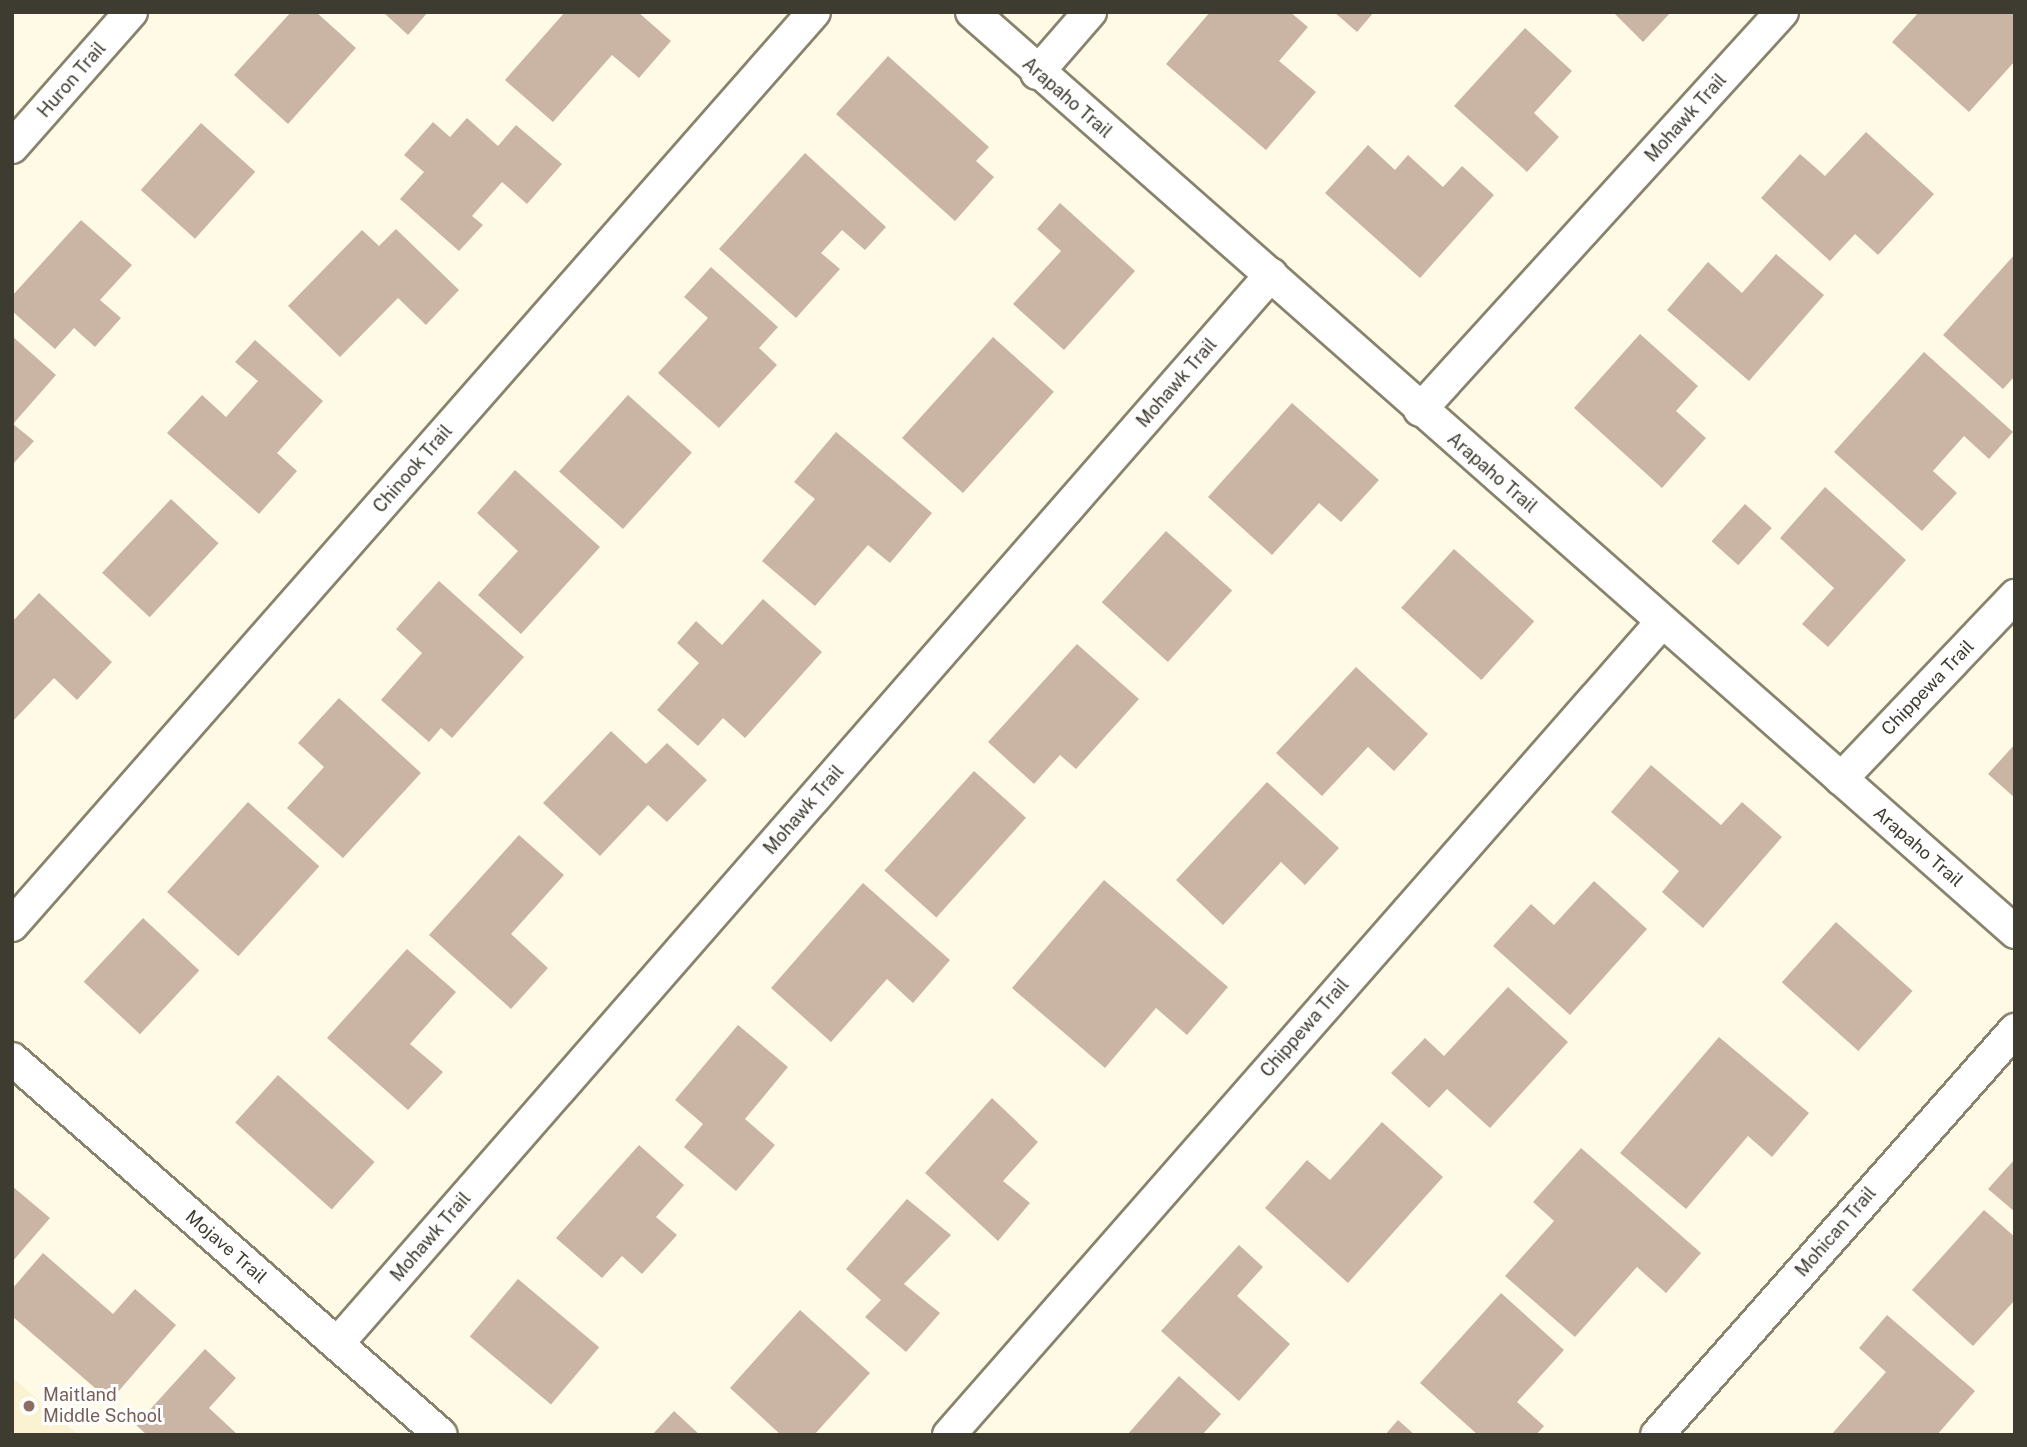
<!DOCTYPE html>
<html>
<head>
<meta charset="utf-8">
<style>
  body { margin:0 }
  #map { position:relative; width:2027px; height:1447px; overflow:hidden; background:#fffae6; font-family:"Public Sans",sans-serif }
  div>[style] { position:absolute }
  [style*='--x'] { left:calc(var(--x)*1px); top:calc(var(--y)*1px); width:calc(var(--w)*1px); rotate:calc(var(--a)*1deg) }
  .built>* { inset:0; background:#faf2d1 }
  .building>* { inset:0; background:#cab4a4; transform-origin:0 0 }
  .roads { filter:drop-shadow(2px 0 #89836d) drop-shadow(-2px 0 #89836d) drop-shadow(0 2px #89836d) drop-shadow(0 -2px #89836d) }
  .minor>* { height:32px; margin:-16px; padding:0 16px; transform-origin:16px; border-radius:16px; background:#fff }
  .dots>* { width:19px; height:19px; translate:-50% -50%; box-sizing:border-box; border:4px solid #fff; border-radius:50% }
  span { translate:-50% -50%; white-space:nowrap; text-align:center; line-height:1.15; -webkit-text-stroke:6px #fff; paint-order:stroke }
  .street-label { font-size:18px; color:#3e3b31 }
  .education-label { font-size:18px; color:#785e54 }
  .left { translate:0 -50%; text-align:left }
  .frame { position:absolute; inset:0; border:14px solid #3e3b31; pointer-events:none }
</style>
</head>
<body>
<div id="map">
  <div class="built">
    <div style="clip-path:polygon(12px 1377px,78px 1435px,12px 1435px)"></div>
  </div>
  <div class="building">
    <div style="clip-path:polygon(291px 12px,316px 12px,356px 48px,288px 124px,234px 75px)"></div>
    <div style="clip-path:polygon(383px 12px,428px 12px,408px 35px)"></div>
    <div style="clip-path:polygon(565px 12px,638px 12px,671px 41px,639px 78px,612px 55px,553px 122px,505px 80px)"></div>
    <div style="clip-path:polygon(1210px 12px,1290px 12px,1308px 27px,1279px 61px,1316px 92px,1266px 150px,1166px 64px)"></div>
    <div style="clip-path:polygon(1334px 12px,1374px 12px,1357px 32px)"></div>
    <div style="clip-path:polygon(1613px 12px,1671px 12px,1643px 42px)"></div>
    <div style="clip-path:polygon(1919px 12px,2015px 12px,2015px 61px,1969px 112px,1892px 42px)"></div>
    <div style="clip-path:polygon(1525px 28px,1572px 71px,1534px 113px,1559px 137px,1527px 172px,1454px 106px)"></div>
    <div style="clip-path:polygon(888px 56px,989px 147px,976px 161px,994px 177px,955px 221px,836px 114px)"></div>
    <div style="clip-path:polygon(467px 118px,498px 146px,516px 125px,562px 164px,527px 204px,502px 182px,472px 216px,483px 225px,459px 251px,400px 199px,424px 172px,404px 155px,433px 122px,450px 137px)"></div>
    <div style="left:201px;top:123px;width:73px;height:90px;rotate:42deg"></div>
    <div style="clip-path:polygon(1866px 132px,1934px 194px,1878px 255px,1855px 234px,1830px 261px,1761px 198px,1800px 154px,1825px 176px)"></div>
    <div style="clip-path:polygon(1368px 145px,1395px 170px,1408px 155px,1443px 187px,1462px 166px,1494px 195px,1420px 278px,1325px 193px)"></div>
    <div style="clip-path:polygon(805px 153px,886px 227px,865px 250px,842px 230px,821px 253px,840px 269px,796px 318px,719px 249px)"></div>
    <div style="clip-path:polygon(1060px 203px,1135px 271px,1064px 350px,1013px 304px,1061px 251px,1037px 229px)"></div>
    <div style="clip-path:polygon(81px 220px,132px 265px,100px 300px,121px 318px,95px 347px,74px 328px,55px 349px,12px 311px,12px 296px)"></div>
    <div style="clip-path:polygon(396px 229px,459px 290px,426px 325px,398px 298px,340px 357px,288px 306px,362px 230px,379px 246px)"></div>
    <div style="clip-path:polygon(1776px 254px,1824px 295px,1749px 381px,1667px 310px,1708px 262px,1742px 293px)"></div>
    <div style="clip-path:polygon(2015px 254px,2015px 376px,2003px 389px,1943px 335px)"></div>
    <div style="clip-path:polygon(711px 267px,778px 327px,759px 348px,777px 365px,719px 428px,658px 373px,708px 318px,684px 297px)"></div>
    <div style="clip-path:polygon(1640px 334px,1698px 386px,1676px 411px,1706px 438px,1662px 488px,1574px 408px)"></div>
    <div style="clip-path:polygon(12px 336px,56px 375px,13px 424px,34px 441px,12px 465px)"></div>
    <div style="left:993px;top:337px;width:82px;height:136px;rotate:42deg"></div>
    <div style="clip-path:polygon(255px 340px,323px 401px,277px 453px,297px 471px,259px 514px,167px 433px,202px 395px,226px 417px,258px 381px,235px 362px)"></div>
    <div style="clip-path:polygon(1924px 352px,2013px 432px,1989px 459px,1964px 436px,1933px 471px,1957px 493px,1922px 531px,1834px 452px)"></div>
    <div style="left:628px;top:395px;width:86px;height:103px;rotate:42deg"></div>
    <div style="clip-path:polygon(1292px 403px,1379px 480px,1341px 522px,1319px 503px,1272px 555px,1208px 497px)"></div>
    <div style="clip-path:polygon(836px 432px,932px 513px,890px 563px,868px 545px,815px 606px,762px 561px,815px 499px,794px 482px)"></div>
    <div style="clip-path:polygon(515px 470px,600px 547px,521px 634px,478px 595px,518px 551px,477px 513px)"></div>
    <div style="clip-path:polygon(1825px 487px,1906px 560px,1828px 647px,1802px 624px,1834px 588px,1780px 538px)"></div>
    <div style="left:171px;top:499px;width:65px;height:101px;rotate:43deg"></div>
    <div style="left:1745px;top:504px;width:36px;height:50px;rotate:42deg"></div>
    <div style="left:1166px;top:531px;width:89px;height:96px;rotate:42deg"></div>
    <div style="left:1454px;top:549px;width:108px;height:79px;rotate:42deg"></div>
    <div style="clip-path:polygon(439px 581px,524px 657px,452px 738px,441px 728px,429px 742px,381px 700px,422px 653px,396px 629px)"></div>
    <div style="clip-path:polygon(39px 593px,112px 662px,77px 700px,54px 678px,12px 722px,12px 622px)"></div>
    <div style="clip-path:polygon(763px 599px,822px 652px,745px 738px,723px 718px,698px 746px,657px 710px,699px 663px,677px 643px,696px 621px,722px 645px)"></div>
    <div style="clip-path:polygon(1077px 644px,1139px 699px,1076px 769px,1060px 755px,1034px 784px,988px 742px)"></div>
    <div style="clip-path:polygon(1356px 667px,1428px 734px,1394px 771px,1368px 747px,1322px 796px,1276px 753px)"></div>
    <div style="clip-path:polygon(339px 698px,421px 773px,343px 858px,287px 808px,324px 767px,298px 743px)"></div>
    <div style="clip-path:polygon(611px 731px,646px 764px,667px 743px,707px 780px,667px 822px,648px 805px,600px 856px,543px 803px)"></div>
    <div style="clip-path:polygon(2015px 744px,2015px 798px,1988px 774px)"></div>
    <div style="clip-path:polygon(1651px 765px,1721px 825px,1742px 802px,1782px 837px,1703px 928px,1662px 892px,1679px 871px,1611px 812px)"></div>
    <div style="left:974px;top:771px;width:70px;height:134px;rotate:42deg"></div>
    <div style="clip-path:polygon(1267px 782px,1339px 848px,1305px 885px,1281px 862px,1223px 925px,1176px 880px)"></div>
    <div style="left:248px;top:802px;width:96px;height:121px;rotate:42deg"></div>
    <div style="clip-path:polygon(519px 835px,564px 875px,511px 934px,548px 968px,511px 1009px,429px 935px)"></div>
    <div style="clip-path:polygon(1104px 880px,1228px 987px,1187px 1035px,1156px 1008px,1105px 1068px,1012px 988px)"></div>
    <div style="clip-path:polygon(1594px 881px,1647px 929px,1570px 1015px,1493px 946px,1531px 904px,1554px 925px)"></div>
    <div style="clip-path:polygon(863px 883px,950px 960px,913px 1003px,887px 979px,831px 1042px,771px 988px)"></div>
    <div style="left:143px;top:918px;width:77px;height:87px;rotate:43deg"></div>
    <div style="left:1836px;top:922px;width:103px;height:81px;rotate:42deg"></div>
    <div style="clip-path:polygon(407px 949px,456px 992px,410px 1044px,443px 1072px,408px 1110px,327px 1038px)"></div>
    <div style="clip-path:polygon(1508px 987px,1568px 1042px,1490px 1128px,1447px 1089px,1429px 1108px,1391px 1073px,1425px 1038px,1444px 1056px)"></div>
    <div style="clip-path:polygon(738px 1025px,788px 1067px,745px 1119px,775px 1145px,736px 1191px,684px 1147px,703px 1124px,675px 1100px)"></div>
    <div style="clip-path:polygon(1719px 1037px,1809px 1113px,1772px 1157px,1748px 1136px,1686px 1209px,1620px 1153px)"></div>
    <div style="left:278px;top:1075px;width:130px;height:64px;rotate:42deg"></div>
    <div style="clip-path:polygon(992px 1098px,1038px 1142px,1003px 1181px,1030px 1203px,998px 1241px,925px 1173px)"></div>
    <div style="clip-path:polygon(1382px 1122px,1443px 1177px,1348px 1283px,1265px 1208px,1307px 1160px,1330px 1180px)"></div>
    <div style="clip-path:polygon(639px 1145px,684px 1185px,656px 1217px,677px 1235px,642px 1274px,622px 1256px,602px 1278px,556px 1238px)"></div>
    <div style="clip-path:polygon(1581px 1148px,1701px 1253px,1666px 1293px,1637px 1267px,1575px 1337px,1505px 1276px,1554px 1221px,1533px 1202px)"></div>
    <div style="clip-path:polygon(2015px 1159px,2015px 1212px,1988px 1189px)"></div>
    <div style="clip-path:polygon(12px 1186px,50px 1218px,12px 1262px)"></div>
    <div style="clip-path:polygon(907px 1199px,951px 1235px,904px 1284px,940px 1313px,906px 1352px,865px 1317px,881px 1300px,846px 1269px)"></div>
    <div style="clip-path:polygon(1984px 1210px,2015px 1237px,2015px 1300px,1973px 1346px,1912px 1290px)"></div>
    <div style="clip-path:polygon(1239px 1245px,1263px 1267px,1237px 1296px,1290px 1344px,1239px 1401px,1161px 1331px)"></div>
    <div style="clip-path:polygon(43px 1253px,113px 1314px,135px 1289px,176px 1325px,110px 1401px,12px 1316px,12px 1289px)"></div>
    <div style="left:518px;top:1279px;width:106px;height:75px;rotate:40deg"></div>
    <div style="clip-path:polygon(1501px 1293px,1564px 1350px,1517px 1402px,1544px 1426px,1536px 1435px,1478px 1435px,1420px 1383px)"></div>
    <div style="clip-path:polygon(800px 1310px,870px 1373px,814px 1435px,781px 1435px,730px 1388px)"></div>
    <div style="clip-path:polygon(1887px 1315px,1975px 1391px,1937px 1435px,1831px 1435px,1886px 1372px,1859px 1348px)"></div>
    <div style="clip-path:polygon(205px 1349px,236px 1378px,209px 1408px,238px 1435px,147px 1435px,136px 1425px)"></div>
    <div style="clip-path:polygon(1179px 1376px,1221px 1414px,1202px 1435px,1127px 1435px)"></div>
    <div style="clip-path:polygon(674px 1411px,700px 1435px,652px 1435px)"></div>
    <div style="clip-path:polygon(1398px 1420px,1415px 1435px,1385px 1435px)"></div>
  </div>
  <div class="roads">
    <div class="minor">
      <div style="--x:972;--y:12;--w:1391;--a:41.41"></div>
      <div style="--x:1037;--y:73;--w:81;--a:-49"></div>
      <div style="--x:12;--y:147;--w:180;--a:-48.6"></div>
      <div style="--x:1420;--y:410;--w:538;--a:-47.71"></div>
      <div style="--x:1841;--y:779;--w:253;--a:-46.4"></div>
      <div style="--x:12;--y:925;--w:1215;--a:-48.7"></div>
      <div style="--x:12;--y:1059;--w:570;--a:41.23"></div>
      <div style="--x:337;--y:1344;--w:1420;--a:-48.86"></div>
      <div style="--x:949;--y:1435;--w:1081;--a:-48.75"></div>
      <div style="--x:1657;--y:1435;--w:541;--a:-48.52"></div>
    </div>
  </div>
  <div class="dots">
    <div style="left:29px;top:1406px;background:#8d6e63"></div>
  </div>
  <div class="street-label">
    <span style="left:72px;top:80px;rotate:-49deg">Huron Trail</span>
    <span style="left:1067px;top:98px;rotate:41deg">Arapaho Trail</span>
    <span style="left:1686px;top:118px;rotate:-48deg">Mohawk Trail</span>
    <span style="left:1177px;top:383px;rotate:-49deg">Mohawk Trail</span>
    <span style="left:413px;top:469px;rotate:-49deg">Chinook Trail</span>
    <span style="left:1492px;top:473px;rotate:41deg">Arapaho Trail</span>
    <span style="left:1928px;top:688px;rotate:-46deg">Chippewa Trail</span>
    <span style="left:804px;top:810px;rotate:-49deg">Mohawk Trail</span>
    <span style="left:1918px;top:847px;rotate:41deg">Arapaho Trail</span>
    <span style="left:1305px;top:1028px;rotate:-49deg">Chippewa Trail</span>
    <span style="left:1836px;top:1232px;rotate:-49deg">Mohican Trail</span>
    <span style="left:431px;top:1237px;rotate:-49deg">Mohawk Trail</span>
    <span style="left:226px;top:1247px;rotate:41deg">Mojave Trail</span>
  </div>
  <div class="education-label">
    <span class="left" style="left:43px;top:1406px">Maitland<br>Middle School</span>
  </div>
  <div class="frame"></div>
</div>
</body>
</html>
